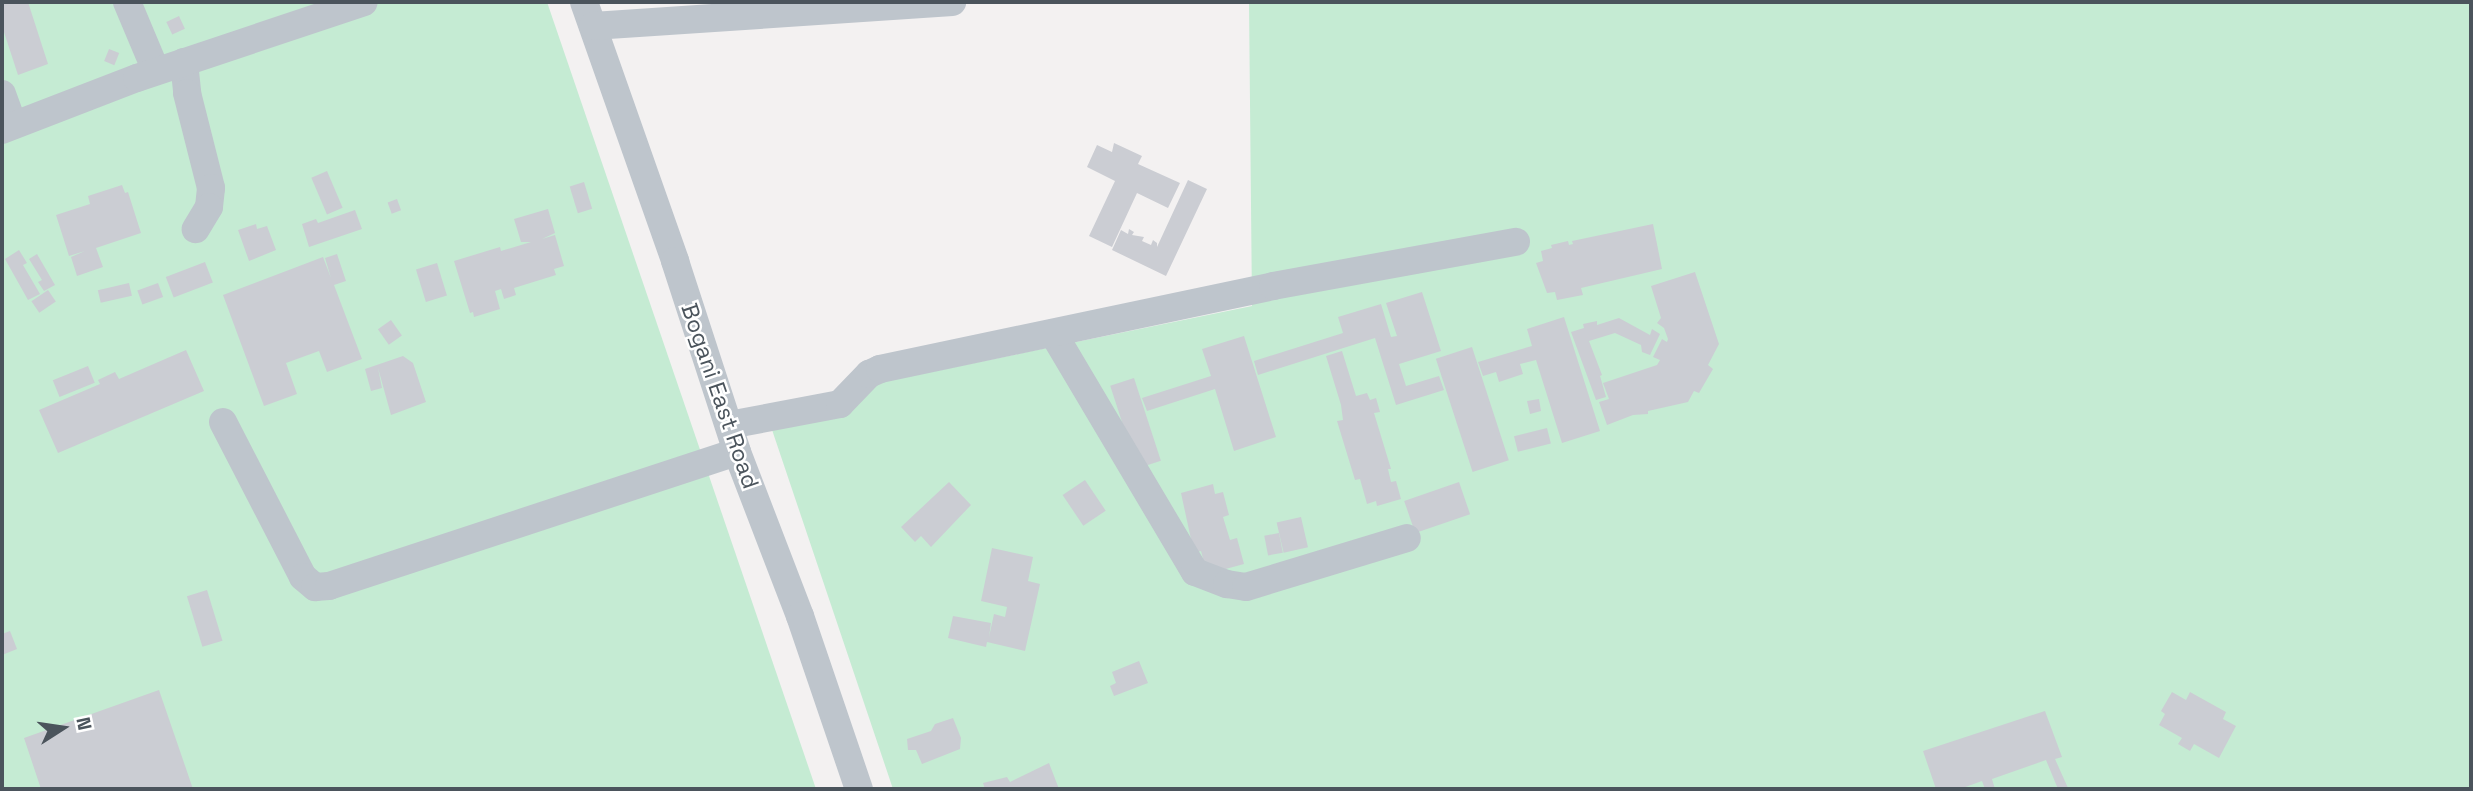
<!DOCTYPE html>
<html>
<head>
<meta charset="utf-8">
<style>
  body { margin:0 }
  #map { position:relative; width:2473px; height:791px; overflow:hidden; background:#f3f1f1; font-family:"Space Grotesk",sans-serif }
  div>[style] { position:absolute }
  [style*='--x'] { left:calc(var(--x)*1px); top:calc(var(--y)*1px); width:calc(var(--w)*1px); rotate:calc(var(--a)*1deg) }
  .green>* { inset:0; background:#c5ebd3 }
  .building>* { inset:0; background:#cbcdd3; transform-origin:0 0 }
  .minor>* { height:28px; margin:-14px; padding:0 14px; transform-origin:14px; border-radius:14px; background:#bec5cc }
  span { translate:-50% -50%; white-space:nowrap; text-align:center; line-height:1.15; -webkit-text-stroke:5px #fff; paint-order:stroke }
  .street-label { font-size:23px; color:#4b545c }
  .frame { position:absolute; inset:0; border:4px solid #4b545c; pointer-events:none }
  .north { position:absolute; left:28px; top:693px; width:70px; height:70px; -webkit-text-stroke:5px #fff; paint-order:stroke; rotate:78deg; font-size:19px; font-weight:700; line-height:28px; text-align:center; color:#4b545c }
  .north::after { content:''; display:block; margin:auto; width:24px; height:32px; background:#4b545c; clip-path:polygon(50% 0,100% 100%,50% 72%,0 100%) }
</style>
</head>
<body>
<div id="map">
  <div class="green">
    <div style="clip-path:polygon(2px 2px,547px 2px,816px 789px,2px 789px)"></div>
    <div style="clip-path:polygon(1249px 2px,2471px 2px,2471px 789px,893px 789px,764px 406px,1252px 306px)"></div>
  </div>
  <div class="building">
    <div style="clip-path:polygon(2px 2px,28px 2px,48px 64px,18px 75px,2px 26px)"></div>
    <div style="left:179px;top:16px;width:14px;height:14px;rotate:65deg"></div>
    <div style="left:109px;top:49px;width:11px;height:13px;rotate:22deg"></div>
    <div style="clip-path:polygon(1114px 143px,1142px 156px,1138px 164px,1180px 183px,1168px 208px,1137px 193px,1112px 247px,1089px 236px,1115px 181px,1087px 167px,1097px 145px,1112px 152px)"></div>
    <div style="left:327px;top:171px;width:40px;height:17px;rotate:67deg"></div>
    <div style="clip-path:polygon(1188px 180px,1207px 189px,1166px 276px,1112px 250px,1121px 230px,1128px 234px,1129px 229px,1134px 232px,1132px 235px,1144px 237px,1142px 241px,1151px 245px,1153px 240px,1157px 243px,1157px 247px)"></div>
    <div style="left:584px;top:182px;width:28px;height:15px;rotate:73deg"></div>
    <div style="clip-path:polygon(122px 185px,125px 193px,128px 192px,141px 233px,96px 248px,103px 267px,77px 276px,71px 257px,85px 251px,69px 256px,56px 215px,90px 204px,88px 196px)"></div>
    <div style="left:397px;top:199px;width:12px;height:10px;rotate:70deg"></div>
    <div style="clip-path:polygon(548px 209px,555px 233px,542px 239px,555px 235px,564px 266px,554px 269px,556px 275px,514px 288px,516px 295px,504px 299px,501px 289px,495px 291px,500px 309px,474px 317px,473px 312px,470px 313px,454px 261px,500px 247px,501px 251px,531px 242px,521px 242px,514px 219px)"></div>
    <div style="clip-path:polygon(355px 210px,362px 229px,309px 247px,302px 224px,316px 219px,318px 223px)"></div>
    <div style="clip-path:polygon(256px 224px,257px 229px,267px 226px,276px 250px,249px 261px,238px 230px)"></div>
    <div style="clip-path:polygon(1653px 224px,1662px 269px,1581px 288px,1583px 295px,1557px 300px,1555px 292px,1547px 293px,1536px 263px,1543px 261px,1541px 251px,1552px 248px,1551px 245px,1568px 241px,1569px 245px,1573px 244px,1572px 241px)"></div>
    <div style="clip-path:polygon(19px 250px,27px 263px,23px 265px,40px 294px,28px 300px,5px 259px)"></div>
    <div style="clip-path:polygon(37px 254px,55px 285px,44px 291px,38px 282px,42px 280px,29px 259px)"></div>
    <div style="clip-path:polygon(337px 254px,346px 281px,334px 285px,362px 359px,327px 372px,319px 351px,286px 363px,297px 394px,264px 406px,223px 295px,323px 257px,331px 278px,325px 258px)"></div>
    <div style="left:205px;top:262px;width:22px;height:42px;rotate:69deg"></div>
    <div style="left:437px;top:263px;width:34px;height:22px;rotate:73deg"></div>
    <div style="clip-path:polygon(1695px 272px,1719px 344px,1708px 365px,1713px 369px,1699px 393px,1694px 391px,1688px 402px,1648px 411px,1648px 414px,1633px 415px,1607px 425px,1599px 402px,1609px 399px,1603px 383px,1657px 365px,1660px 360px,1653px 357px,1662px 339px,1667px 342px,1668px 339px,1664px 328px,1657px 323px,1661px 318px,1651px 286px)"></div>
    <div style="left:129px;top:283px;width:13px;height:32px;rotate:77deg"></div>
    <div style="left:158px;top:283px;width:15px;height:22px;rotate:70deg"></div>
    <div style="left:48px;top:290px;width:14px;height:20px;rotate:56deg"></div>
    <div style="clip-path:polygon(1422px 292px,1441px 351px,1399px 364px,1406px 386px,1439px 376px,1444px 390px,1396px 405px,1375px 338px,1258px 375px,1254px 361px,1343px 333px,1338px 317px,1381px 304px,1391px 337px,1397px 336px,1386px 303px)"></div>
    <div style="clip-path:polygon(1564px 317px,1600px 431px,1562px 443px,1536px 360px,1520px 364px,1523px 374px,1499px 382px,1496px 372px,1483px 376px,1478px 362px,1532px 346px,1527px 329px)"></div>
    <div style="clip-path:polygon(1619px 318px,1650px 335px,1652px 329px,1660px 334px,1650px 355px,1642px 352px,1641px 345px,1615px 333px,1589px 341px,1602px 375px,1600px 376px,1606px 397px,1596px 400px,1571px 332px,1584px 328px,1583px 324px,1597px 321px,1597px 325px)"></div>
    <div style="left:391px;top:320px;width:19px;height:16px;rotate:55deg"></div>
    <div style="clip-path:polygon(1244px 336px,1276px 437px,1234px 451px,1215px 389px,1147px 411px,1142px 398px,1211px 376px,1202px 349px)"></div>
    <div style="left:1472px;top:347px;width:119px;height:38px;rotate:72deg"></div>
    <div style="clip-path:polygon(186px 350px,204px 391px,58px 453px,39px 410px,100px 384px,98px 380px,115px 372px,119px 379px)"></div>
    <div style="clip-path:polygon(1342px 351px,1356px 396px,1367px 393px,1370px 400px,1376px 398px,1380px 412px,1374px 413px,1391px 469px,1388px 469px,1391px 482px,1396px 481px,1401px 499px,1377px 506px,1376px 501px,1367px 504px,1360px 479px,1355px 480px,1337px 421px,1343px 420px,1341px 405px,1326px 356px)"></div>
    <div style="clip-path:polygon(403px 356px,413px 363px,426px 402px,391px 415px,378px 368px,382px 388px,371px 391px,365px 369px)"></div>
    <div style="left:88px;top:366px;width:18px;height:38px;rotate:68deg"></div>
    <div style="left:1134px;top:378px;width:87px;height:25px;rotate:72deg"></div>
    <div style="clip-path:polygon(1539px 399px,1541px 411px,1530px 414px,1527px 401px)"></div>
    <div style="left:1547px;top:428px;width:16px;height:34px;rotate:76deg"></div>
    <div style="left:1085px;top:480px;width:37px;height:27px;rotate:56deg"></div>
    <div style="clip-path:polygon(949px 482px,971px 505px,931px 547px,921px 536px,915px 542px,901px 527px)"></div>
    <div style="left:1459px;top:482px;width:34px;height:58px;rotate:71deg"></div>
    <div style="clip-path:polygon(1213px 484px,1215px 494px,1223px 492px,1229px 515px,1223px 517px,1230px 540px,1237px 538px,1244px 564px,1207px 574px,1201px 551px,1194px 553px,1181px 493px)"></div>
    <div style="left:1301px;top:517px;width:31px;height:25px;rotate:77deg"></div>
    <div style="left:1279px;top:533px;width:20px;height:15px;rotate:79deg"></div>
    <div style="clip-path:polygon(992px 548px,1033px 557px,1028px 581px,1040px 584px,1025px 651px,987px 642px,986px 647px,948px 638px,953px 616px,991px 623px,989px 637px,994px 614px,1005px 617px,1007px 607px,981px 601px)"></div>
    <div style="left:207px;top:590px;width:53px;height:21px;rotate:73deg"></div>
    <div style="clip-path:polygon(10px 631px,17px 649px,2px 655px,2px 634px)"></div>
    <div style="clip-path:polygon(1139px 661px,1148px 683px,1114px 696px,1110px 686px,1116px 683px,1112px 672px)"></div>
    <div style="clip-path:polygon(159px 690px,193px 789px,41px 789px,24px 738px)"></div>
    <div style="clip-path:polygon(2172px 692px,2186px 700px,2190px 692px,2226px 712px,2223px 719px,2236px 726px,2219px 758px,2194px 744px,2190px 751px,2178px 744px,2182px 738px,2159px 725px,2165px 714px,2161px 711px)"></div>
    <div style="clip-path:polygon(2045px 711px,2062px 757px,2055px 759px,2068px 788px,2058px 789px,2046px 760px,1992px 779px,1995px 789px,1985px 789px,1982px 781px,1960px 789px,1936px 789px,1923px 751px)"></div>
    <div style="clip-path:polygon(953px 718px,961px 738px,960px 749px,922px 764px,916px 750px,908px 750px,907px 739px,931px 731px,935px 724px)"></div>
    <div style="clip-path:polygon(1049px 763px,1059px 789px,985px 789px,983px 783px,1007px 777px,1010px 782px)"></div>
  </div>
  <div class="minor">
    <div style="--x:127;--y:2;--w:75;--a:67.2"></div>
    <div style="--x:584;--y:2;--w:275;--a:70.6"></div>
    <div style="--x:675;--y:261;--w:201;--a:72"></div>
    <div style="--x:737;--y:452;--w:176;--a:69"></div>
    <div style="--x:800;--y:616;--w:183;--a:71.2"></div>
    <div style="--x:593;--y:26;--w:360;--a:-3.8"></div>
    <div style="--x:184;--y:62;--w:31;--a:84"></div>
    <div style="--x:187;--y:93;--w:98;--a:75.8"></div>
    <div style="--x:211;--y:188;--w:19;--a:96"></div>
    <div style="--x:209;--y:207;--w:26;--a:121"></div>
    <div style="--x:2;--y:94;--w:33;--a:70"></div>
    <div style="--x:2;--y:130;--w:145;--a:-21.1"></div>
    <div style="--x:137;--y:78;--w:239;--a:-18.5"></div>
    <div style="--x:1053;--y:333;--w:278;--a:59.3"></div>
    <div style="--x:1195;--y:572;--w:34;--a:21"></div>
    <div style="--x:1227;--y:584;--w:19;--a:9"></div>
    <div style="--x:1246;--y:587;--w:168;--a:-16.9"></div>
    <div style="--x:223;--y:422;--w:174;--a:62.7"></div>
    <div style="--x:303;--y:577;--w:16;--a:40"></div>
    <div style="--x:315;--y:587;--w:14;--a:-4"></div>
    <div style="--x:329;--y:586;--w:429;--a:-18.2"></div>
    <div style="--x:729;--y:425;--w:113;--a:-10.7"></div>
    <div style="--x:840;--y:404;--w:42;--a:-46"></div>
    <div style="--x:869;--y:374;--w:12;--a:-24"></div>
    <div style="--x:880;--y:369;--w:402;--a:-11.9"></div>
    <div style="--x:1273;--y:286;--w:247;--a:-10.3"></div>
  </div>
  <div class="street-label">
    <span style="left:720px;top:396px;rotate:71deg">Bogani East Road</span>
  </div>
  <div class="frame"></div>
  <div class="north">N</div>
</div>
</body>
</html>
